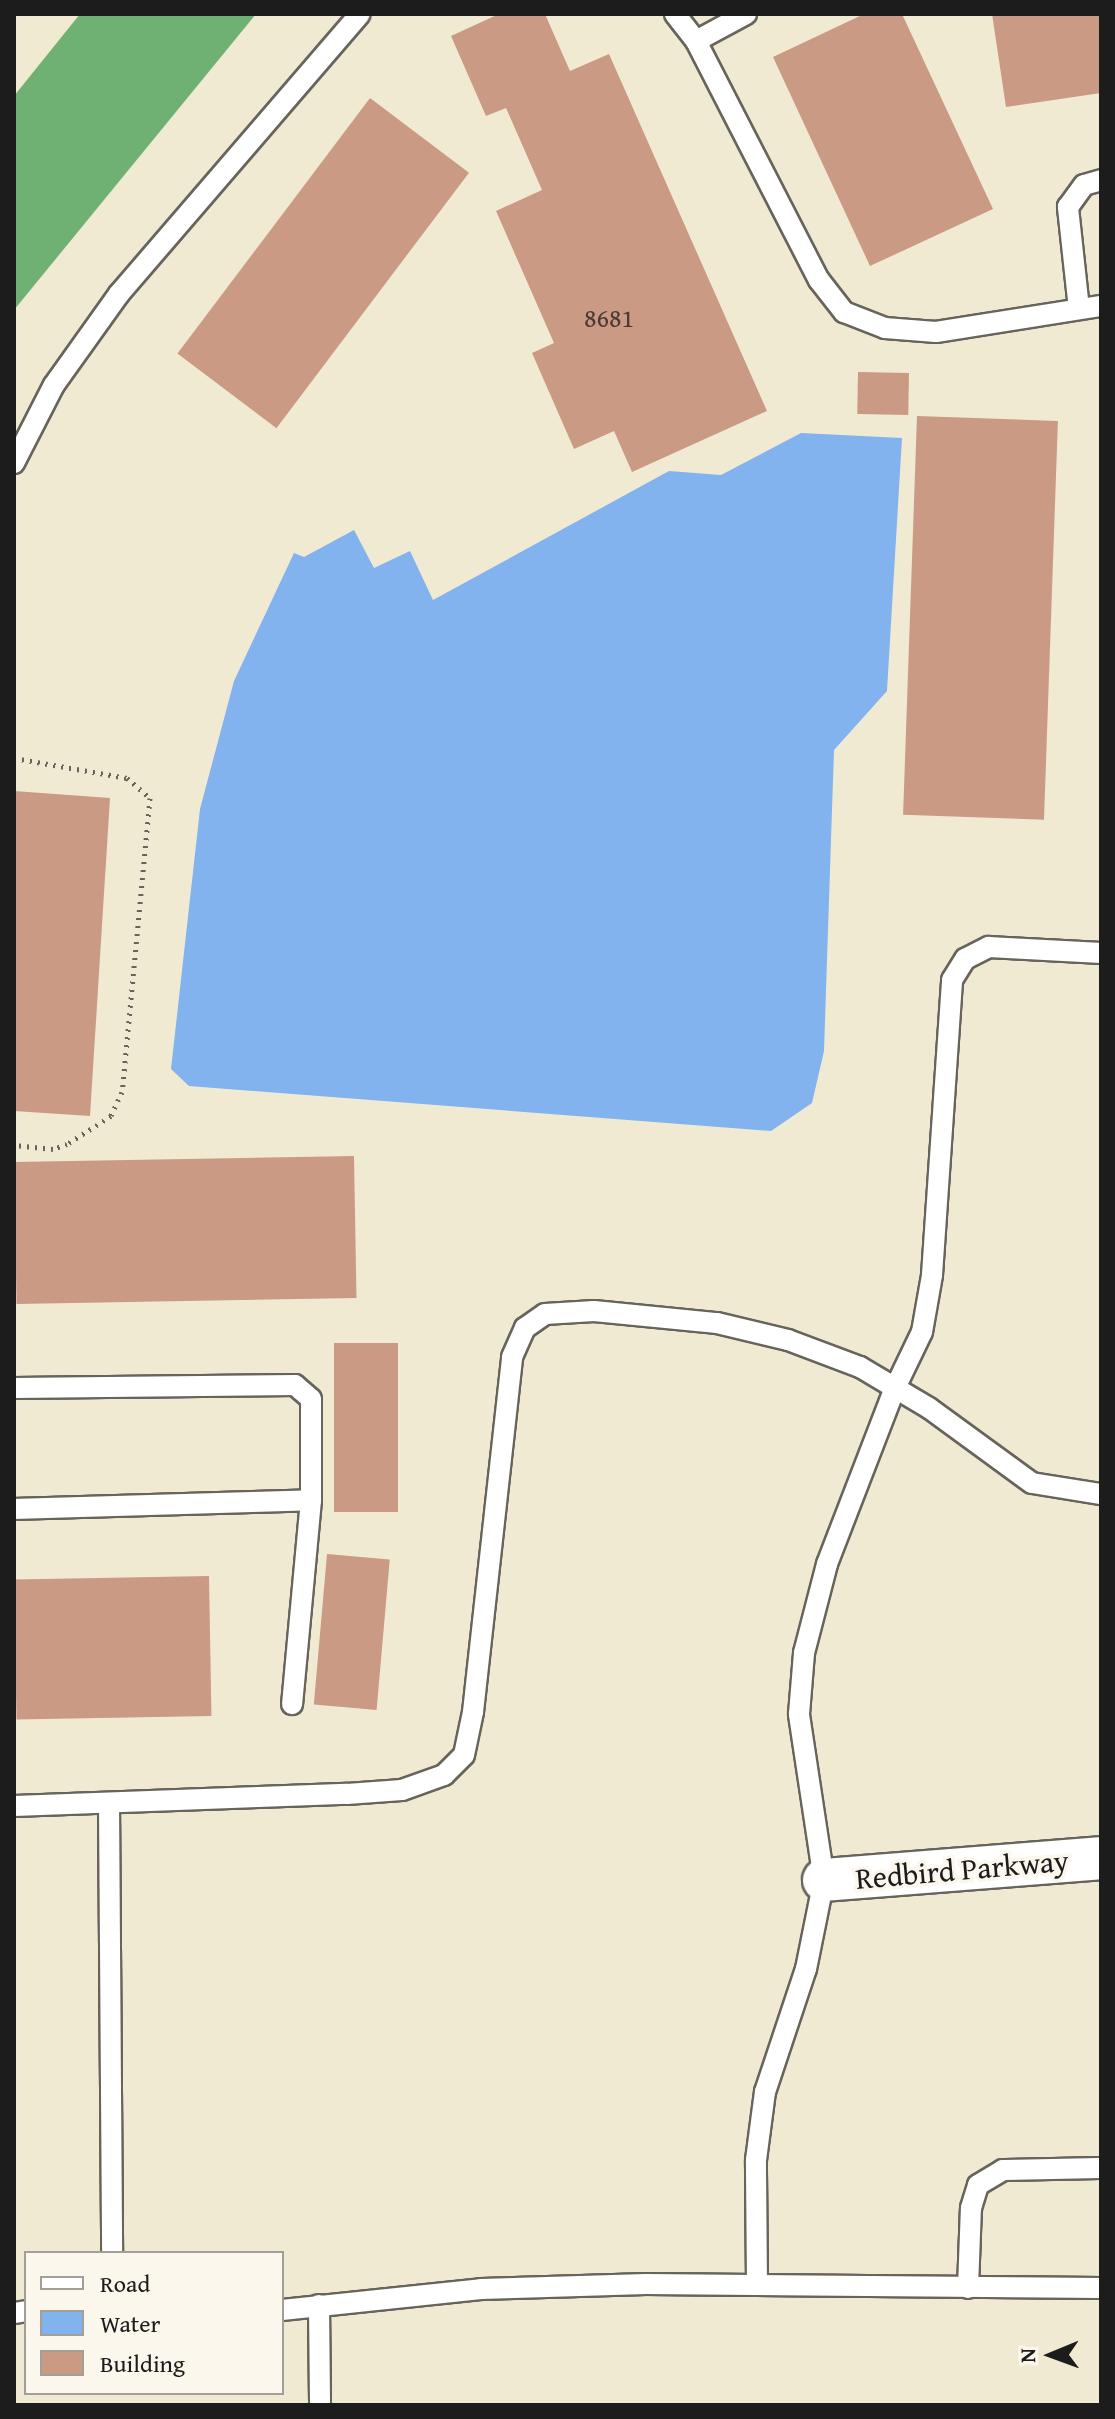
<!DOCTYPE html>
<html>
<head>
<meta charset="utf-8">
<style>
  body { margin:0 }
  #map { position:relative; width:1115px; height:2419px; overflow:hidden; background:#f1ead2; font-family:"Gentium Book Plus",serif }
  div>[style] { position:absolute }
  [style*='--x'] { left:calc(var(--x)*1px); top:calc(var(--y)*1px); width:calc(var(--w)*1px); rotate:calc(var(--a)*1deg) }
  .forest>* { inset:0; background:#6fb073 }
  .water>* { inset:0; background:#82b3ee }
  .building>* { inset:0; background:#cb9a85; transform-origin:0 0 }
  .path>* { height:5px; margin-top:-2.5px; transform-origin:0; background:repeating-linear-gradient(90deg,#67645c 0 2px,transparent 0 8px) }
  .roads { filter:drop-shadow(2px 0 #67645c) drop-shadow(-2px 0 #67645c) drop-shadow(0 2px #67645c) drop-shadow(0 -2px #67645c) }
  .lane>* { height:20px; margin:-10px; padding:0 10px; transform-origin:10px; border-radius:10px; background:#fff }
  .street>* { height:42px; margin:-21px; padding:0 21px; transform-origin:21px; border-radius:21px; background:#fff }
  span { translate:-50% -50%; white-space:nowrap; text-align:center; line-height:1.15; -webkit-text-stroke:7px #fbf7ec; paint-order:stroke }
  .number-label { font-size:26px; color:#483c36 }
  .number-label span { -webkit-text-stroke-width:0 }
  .street-label { font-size:30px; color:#1c1c1c }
  .frame { position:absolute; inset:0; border:16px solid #1c1c1c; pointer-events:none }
  .legend { position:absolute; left:24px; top:2251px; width:260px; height:144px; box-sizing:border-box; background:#fbf7ec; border:2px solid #a29f99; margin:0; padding:10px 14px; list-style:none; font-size:24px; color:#1c1c1c }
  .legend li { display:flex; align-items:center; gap:16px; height:40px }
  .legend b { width:40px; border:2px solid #a29f99 }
  .north { position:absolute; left:1011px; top:2315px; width:80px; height:80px; -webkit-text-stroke:6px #fbf7ec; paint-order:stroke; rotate:269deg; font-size:22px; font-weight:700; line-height:32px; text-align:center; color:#1c1c1c }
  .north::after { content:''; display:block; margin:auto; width:28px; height:36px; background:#1c1c1c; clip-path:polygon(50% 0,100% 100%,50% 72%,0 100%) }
</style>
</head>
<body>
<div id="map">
  <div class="forest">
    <div style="clip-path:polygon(80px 14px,256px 14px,14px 310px,14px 96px)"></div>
  </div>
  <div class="water">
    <div style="clip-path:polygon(801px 433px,902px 438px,887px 691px,834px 750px,824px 1051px,812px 1103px,771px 1131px,189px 1086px,171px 1069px,200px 809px,234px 681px,294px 553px,304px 557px,354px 530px,374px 568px,410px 551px,433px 600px,669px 471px,721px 475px)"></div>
  </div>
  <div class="building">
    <div style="clip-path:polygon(499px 14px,545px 14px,570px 71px,609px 54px,767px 411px,632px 472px,614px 431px,574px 449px,532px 353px,554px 343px,496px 211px,542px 190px,506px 108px,486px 116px,451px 36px)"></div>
    <div style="clip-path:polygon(864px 14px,902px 14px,993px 209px,870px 266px,773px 57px)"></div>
    <div style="clip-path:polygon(992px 14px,1101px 14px,1101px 93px,1006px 107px)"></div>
    <div style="left:370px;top:98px;width:124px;height:320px;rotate:37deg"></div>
    <div style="left:858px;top:372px;width:51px;height:42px;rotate:1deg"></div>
    <div style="left:917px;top:416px;width:141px;height:399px;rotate:2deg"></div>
    <div style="clip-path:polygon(14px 791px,110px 798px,90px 1116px,14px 1111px)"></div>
    <div style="left:354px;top:1156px;width:142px;height:340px;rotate:89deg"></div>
    <div style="left:398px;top:1343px;width:169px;height:64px;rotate:90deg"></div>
    <div style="left:327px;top:1554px;width:63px;height:151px;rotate:5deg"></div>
    <div style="left:209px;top:1576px;width:140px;height:195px;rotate:89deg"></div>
  </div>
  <div class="path">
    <div style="--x:14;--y:758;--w:115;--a:10"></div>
    <div style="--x:127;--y:778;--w:30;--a:41"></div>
    <div style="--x:150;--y:798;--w:295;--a:95.4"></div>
    <div style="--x:122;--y:1092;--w:26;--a:115"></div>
    <div style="--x:111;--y:1116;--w:52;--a:147.5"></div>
    <div style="--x:67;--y:1144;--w:15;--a:160"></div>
    <div style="--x:53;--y:1149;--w:39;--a:-174"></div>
  </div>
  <div class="roads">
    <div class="lane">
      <div style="--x:675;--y:14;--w:34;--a:52"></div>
      <div style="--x:696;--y:41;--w:269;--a:62.8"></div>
      <div style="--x:819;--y:280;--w:41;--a:52"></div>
      <div style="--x:844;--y:312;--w:44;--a:21.3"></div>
      <div style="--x:885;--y:328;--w:51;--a:4.5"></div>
      <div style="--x:936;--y:332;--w:167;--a:-9"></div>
      <div style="--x:696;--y:41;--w:57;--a:-28.4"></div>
      <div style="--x:1079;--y:309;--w:103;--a:-96.2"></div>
      <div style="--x:1068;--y:207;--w:27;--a:-54"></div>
      <div style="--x:1084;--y:185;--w:18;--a:-16"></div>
      <div style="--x:14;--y:463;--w:88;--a:-62.9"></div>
      <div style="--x:54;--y:385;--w:112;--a:-54.5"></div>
      <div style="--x:119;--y:294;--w:369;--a:-49.3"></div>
      <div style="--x:14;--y:1388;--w:281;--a:-0.6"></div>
      <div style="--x:295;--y:1385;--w:21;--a:41"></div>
      <div style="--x:311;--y:1399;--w:101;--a:90"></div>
      <div style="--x:311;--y:1500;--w:205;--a:95.3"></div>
      <div style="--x:14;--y:1509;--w:297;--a:-1.7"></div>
      <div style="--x:109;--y:1803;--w:450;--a:89.6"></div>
      <div style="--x:14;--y:1806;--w:333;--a:-2.1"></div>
      <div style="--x:347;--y:1794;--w:55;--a:-4.2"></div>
      <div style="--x:402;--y:1790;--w:45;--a:-19.7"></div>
      <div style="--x:444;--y:1775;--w:28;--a:-45"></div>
      <div style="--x:464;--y:1755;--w:44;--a:-78.2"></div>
      <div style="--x:473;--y:1712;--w:357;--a:-83.7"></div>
      <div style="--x:512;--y:1357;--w:32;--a:-66"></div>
      <div style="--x:525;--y:1328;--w:24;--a:-35"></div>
      <div style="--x:545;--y:1314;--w:49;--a:-3.5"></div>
      <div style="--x:594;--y:1311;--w:124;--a:5.6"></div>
      <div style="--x:717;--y:1323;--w:73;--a:13.5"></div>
      <div style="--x:788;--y:1340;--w:77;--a:20.6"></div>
      <div style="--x:860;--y:1367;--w:80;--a:30.7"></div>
      <div style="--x:929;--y:1408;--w:127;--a:36.1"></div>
      <div style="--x:1032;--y:1483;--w:70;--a:9.1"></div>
      <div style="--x:757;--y:2285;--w:125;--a:-90.5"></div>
      <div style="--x:756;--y:2160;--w:69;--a:-82.5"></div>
      <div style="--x:765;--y:2092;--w:130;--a:-71.6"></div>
      <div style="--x:806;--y:1969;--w:91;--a:-78.6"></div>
      <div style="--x:824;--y:1880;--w:168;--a:-98.6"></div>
      <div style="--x:799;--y:1714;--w:61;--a:-85.3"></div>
      <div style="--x:804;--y:1653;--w:92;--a:-75.5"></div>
      <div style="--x:827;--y:1564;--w:189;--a:-68.9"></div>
      <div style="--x:895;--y:1388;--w:62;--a:-64.3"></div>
      <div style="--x:922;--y:1332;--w:58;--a:-80"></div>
      <div style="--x:932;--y:1275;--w:296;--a:-86.1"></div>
      <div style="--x:952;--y:980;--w:25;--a:-58"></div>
      <div style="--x:965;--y:959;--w:27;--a:-27"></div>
      <div style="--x:989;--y:947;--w:112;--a:3.1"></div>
      <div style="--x:968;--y:2288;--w:80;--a:-87.9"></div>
      <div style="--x:971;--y:2208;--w:24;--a:-73"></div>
      <div style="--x:978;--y:2185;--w:29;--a:-31"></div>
      <div style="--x:1003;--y:2170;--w:98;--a:-1.2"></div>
      <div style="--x:319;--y:2305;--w:100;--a:89.4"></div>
      <div style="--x:282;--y:2310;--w:200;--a:-6"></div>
      <div style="--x:481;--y:2289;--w:165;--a:-1.7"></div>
      <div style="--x:646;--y:2284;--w:455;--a:0.5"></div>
      <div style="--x:14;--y:2313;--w:12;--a:-9"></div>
    </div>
    <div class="street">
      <div style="--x:824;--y:1880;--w:278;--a:-4.5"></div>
    </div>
  </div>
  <div class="number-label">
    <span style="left:609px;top:318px">8681</span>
  </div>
  <div class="street-label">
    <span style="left:962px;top:1869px;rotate:-5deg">Redbird Parkway</span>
  </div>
  <div class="frame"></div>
  <ul class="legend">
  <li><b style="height:10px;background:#fff"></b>Road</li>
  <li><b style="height:22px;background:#82b3ee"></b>Water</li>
  <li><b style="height:22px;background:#cb9a85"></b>Building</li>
  </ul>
  <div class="north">N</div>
</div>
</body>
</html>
